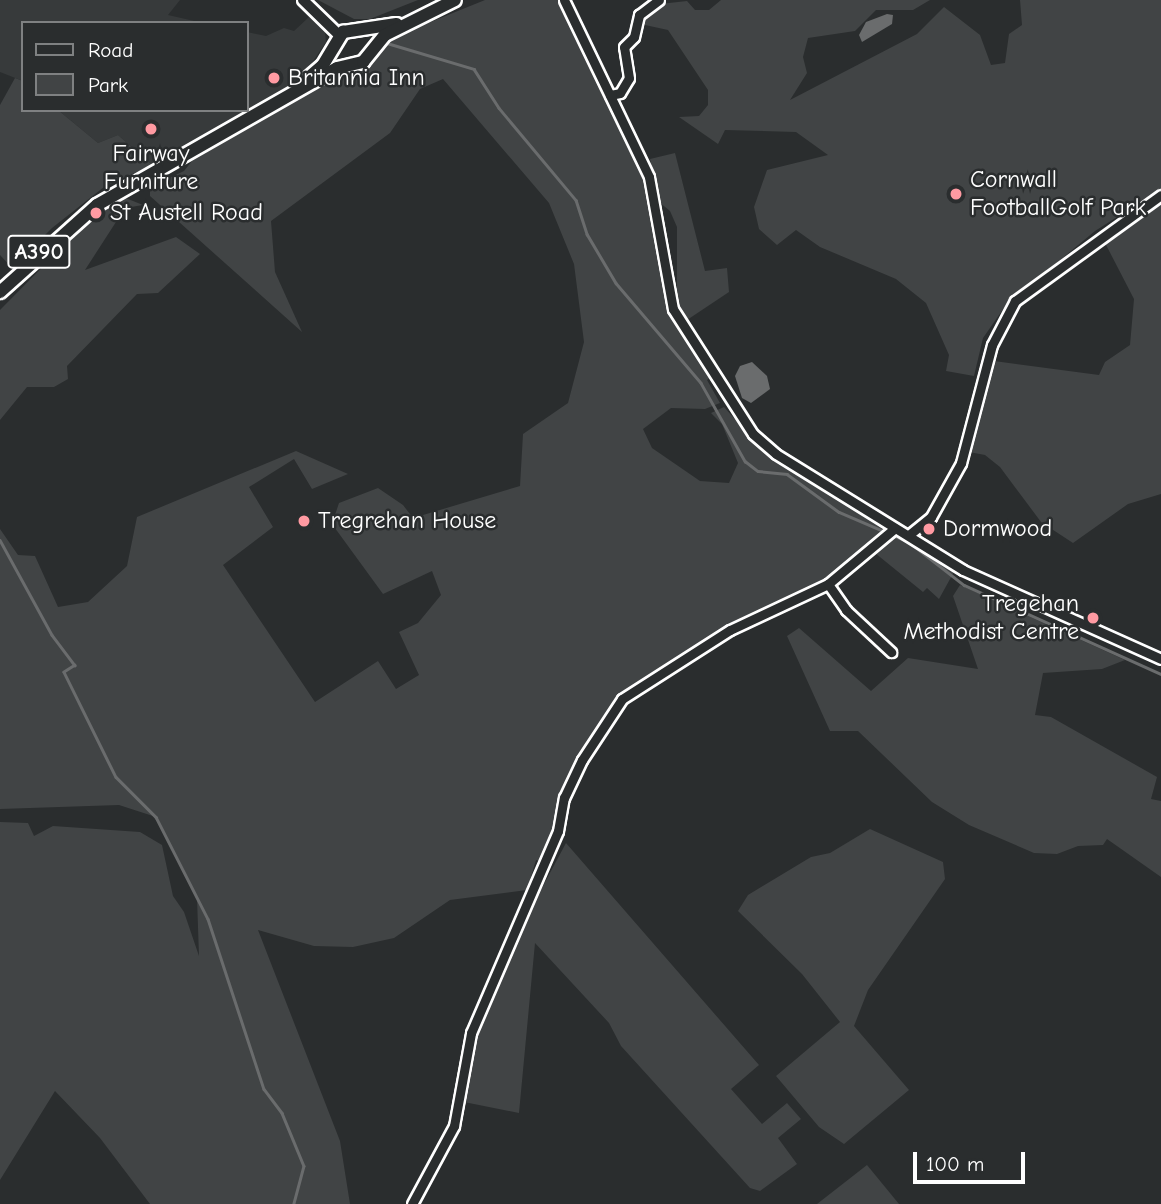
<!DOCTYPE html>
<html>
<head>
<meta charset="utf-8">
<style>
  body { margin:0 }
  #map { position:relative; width:1161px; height:1204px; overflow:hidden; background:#2a2d2e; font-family:"Comic Neue",sans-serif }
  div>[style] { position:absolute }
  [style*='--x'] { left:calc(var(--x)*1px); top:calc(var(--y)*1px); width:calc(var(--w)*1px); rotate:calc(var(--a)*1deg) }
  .built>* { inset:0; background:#373a3b }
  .green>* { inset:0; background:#414445 }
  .water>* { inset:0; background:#6a6c6d }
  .stream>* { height:2.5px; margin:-1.25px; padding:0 1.25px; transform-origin:1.25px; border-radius:1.25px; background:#6a6c6d }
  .roads { filter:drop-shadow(2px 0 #fff) drop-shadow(-2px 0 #fff) drop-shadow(0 2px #fff) drop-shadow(0 -2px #fff) }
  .minor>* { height:9px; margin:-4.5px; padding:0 4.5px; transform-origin:4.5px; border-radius:4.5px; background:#2a2d2e }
  .major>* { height:10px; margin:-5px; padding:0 5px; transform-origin:5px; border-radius:5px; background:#2a2d2e }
  .highway>* { height:12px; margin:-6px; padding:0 6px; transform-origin:6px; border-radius:6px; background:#2a2d2e }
  .dots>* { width:19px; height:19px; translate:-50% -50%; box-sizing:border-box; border:4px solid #2a2d2e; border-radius:50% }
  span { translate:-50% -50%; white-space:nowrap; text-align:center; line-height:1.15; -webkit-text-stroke:5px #2a2d2e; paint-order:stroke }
  .shield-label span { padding:2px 5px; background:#2a2d2e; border:2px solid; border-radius:5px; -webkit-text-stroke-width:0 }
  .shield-label { font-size:23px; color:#fff; font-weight:700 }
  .poi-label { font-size:24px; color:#fff }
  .left { translate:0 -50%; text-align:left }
  .right { translate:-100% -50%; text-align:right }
  .legend { position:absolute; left:21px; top:21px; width:228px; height:91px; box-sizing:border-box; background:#2a2d2e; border:2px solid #7f8182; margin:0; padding:9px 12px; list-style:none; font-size:21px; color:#fff }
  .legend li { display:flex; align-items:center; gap:14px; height:35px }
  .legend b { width:35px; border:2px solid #7f8182 }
  .scale { position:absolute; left:913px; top:1152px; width:112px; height:32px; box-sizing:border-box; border:4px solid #fff; border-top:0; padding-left:9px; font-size:21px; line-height:24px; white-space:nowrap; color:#fff; -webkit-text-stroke:5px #2a2d2e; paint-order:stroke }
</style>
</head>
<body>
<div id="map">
  <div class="built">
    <div style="clip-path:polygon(0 0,180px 0,168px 15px,203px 23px,23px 23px,23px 81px,0 72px)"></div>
    <div style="clip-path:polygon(309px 17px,325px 32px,326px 42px,305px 73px,269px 103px,152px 165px,118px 135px,98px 143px,58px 110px,247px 110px,247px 32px,266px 36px,284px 28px,294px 31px)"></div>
  </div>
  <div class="green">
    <div style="clip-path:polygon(318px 0,418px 0,370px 19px,354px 19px)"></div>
    <div style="clip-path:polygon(485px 0,560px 0,649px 177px,673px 309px,713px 376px,707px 380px,720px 403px,705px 409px,671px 408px,643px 429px,652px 448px,700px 481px,729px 483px,738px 463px,722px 424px,711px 413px,724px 407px,751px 437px,888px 530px,829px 578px,730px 630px,621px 698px,572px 768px,563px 788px,557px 822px,539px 861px,536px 860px,527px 890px,450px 900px,394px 938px,353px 947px,314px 946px,258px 930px,340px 1141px,350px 1204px,150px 1204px,100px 1138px,55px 1091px,0 1180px,0 822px,28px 823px,34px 836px,53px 826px,140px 832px,162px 845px,173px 896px,184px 912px,199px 956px,197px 898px,156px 817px,119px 805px,0 809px,0 529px,18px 555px,35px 556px,58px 607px,88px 602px,127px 566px,137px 517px,296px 451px,348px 474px,312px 489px,294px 459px,249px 487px,273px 527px,223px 565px,315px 702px,378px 661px,396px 689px,419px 675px,399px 632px,418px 623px,441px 595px,432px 571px,383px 594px,332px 524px,339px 503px,378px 488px,403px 505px,413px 518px,520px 486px,523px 434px,568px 403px,584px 342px,574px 264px,549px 203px,443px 79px,420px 89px,390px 133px,271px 221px,275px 272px,302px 332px,150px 196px,150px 187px,184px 171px,192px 161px,329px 80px,367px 68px,396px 36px)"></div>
    <div style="clip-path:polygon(721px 0,930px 0,913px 10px,876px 10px,855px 31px,808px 38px,803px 57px,807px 73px,790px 100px,917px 34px,944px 7px,980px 35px,991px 65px,1005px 63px,1009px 34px,1022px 25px,1020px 0,1161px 0,1161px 189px,1095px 231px,1006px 305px,983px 338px,974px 376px,946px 371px,949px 355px,926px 303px,896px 279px,820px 247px,796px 230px,777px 245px,759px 229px,754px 207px,767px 170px,828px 155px,796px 132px,725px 130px,718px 144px,679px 117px,699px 116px,708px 105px,708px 90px,668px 30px,645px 25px,644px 20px,660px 4px,687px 1px,695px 10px,709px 10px)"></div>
    <div style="clip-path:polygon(15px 78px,23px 81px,23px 110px,58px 110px,98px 143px,118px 135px,152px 165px,104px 187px,52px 228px,12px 268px,0 255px,0 105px)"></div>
    <div style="clip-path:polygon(675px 153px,705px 271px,727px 268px,729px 292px,687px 320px,677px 305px,677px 227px,670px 211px,659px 202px,650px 159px)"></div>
    <div style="clip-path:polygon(123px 197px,143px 205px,125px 208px,85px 270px,176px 237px,200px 254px,158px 293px,137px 294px,67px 366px,68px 379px,54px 387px,27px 387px,0 420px,0 310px,80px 229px)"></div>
    <div style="clip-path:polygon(1161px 204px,1161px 494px,1128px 504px,1073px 543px,1041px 522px,1000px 467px,985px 455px,969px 452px,994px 361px,1099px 375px,1105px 362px,1130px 345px,1134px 299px,1104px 241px)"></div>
    <div style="clip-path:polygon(899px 534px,955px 570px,939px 599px,927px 588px,923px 592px,875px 553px)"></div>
    <div style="clip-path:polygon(960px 585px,1125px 660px,1102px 669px,1043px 673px,1035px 715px,1051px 717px,1157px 777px,1151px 799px,1161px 801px,1161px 877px,1107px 839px,1103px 845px,1078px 846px,1057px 854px,1034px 853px,969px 825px,932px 802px,858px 731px,830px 731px,787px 636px,799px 628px,871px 691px,908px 658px,978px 669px,953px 596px)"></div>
    <div style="clip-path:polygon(870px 829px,943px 862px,945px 879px,868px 990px,854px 1026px,909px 1090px,844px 1144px,819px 1127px,776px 1076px,840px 1022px,802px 974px,738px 911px,748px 895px,811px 857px,830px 853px)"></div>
    <div style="clip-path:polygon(566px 843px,759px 1065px,731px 1089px,762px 1124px,787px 1103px,801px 1119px,778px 1138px,797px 1164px,760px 1191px,750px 1188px,621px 1046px,609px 1023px,535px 943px,519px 1113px,464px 1102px,474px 1034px,521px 927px)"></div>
    <div style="clip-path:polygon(867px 1165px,899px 1204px,817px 1204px)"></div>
  </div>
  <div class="water">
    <div style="clip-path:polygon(887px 14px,893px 15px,892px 24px,862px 42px,859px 35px,866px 22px)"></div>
    <div style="clip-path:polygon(752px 362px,767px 376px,770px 389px,751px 403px,742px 398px,735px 376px,740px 366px)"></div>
  </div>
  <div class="stream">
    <div style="--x:387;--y:43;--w:91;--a:16.6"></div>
    <div style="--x:474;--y:69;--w:46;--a:57.3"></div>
    <div style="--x:499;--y:108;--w:120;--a:50.1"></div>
    <div style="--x:576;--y:200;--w:36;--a:72"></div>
    <div style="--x:587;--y:234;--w:57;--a:59.4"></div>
    <div style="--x:616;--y:283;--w:131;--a:49.6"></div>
    <div style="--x:701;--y:383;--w:90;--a:60.6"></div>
    <div style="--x:745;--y:461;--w:16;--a:38"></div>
    <div style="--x:758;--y:471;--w:29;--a:6"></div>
    <div style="--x:787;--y:474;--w:64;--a:36.2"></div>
    <div style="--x:839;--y:512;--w:76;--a:23.2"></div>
    <div style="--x:909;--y:542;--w:70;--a:38"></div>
    <div style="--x:964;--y:585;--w:216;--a:24.3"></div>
    <div style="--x:0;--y:540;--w:108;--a:61.3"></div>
    <div style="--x:52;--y:635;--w:38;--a:53"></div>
    <div style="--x:75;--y:665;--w:13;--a:148"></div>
    <div style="--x:64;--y:672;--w:117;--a:63.7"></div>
    <div style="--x:116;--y:777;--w:57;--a:45"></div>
    <div style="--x:156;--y:817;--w:114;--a:63"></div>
    <div style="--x:208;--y:919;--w:179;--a:71.8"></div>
    <div style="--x:264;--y:1089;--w:30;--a:53"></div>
    <div style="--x:282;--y:1113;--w:57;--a:67.5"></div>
    <div style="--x:304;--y:1166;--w:39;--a:105"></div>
  </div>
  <div class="roads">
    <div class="minor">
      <div style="--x:564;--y:0;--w:196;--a:64.3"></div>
      <div style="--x:649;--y:177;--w:134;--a:79.7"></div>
      <div style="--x:673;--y:309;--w:148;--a:57.4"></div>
      <div style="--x:753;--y:434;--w:30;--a:41"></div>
      <div style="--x:776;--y:454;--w:220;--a:31.8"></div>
      <div style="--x:963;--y:570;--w:217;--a:24.2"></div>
      <div style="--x:610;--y:95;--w:10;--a:-11"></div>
      <div style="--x:620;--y:93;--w:17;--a:-59"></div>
      <div style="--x:629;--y:78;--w:31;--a:-99"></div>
      <div style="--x:624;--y:47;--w:14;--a:-45"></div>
      <div style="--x:634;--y:37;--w:23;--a:-77"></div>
      <div style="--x:639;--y:15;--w:25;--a:-37"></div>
      <div style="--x:910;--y:534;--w:27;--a:-39"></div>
      <div style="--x:931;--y:517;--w:62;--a:-60.9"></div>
      <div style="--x:961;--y:463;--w:122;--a:-75.3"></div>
      <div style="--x:992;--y:345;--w:50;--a:-62.4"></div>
      <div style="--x:1015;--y:301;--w:180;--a:-36"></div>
      <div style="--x:828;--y:584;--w:32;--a:55"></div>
      <div style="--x:846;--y:610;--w:62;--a:43"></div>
      <div style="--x:412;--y:1204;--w:89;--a:-61.7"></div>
      <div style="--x:454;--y:1126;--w:95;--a:-79.6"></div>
      <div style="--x:471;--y:1033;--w:220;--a:-66.7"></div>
      <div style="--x:558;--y:831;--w:34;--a:-80"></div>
      <div style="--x:564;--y:798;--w:42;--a:-64.7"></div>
      <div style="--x:582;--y:760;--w:73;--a:-56.7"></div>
      <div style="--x:622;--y:699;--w:128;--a:-32.6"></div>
      <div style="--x:730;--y:630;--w:108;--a:-25.1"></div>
      <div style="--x:828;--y:584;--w:87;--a:-39.9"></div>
    </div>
    <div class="major">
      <div style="--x:303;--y:0;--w:50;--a:44.2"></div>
    </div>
    <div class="highway">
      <div style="--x:307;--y:79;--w:21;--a:-41"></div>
      <div style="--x:323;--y:65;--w:39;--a:-59"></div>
      <div style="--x:343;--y:32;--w:54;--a:-8.6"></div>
      <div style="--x:0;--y:292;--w:130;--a:-41.9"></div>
      <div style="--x:97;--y:205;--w:276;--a:-29.7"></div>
      <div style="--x:337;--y:68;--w:27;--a:-13"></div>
      <div style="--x:363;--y:62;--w:35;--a:-51"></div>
      <div style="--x:385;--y:35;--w:78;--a:-26.6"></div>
    </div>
  </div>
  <div class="dots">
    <div style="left:274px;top:78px;background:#ff9aa2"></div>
    <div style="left:151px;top:129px;background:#ff9aa2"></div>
    <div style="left:956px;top:194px;background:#ff9aa2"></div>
    <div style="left:96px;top:213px;background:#ff9aa2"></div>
    <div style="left:304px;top:521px;background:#ff9aa2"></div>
    <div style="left:929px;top:529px;background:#ff9aa2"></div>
    <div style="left:1093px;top:618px;background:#ff9aa2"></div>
  </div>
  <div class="shield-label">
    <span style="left:39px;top:252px">A390</span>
  </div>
  <div class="poi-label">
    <span class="left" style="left:288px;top:78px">Britannia Inn</span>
    <span style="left:151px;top:168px">Fairway<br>Furniture</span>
    <span class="left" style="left:970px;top:194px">Cornwall<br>FootballGolf Park</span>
    <span class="left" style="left:110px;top:213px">St Austell Road</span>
    <span class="left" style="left:318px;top:521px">Tregrehan House</span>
    <span class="left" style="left:943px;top:529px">Dormwood</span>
    <span class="right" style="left:1079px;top:618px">Tregehan<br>Methodist Centre</span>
  </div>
  <ul class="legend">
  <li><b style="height:9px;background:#2a2d2e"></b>Road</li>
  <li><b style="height:19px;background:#414445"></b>Park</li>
  </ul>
  <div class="scale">100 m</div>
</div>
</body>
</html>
